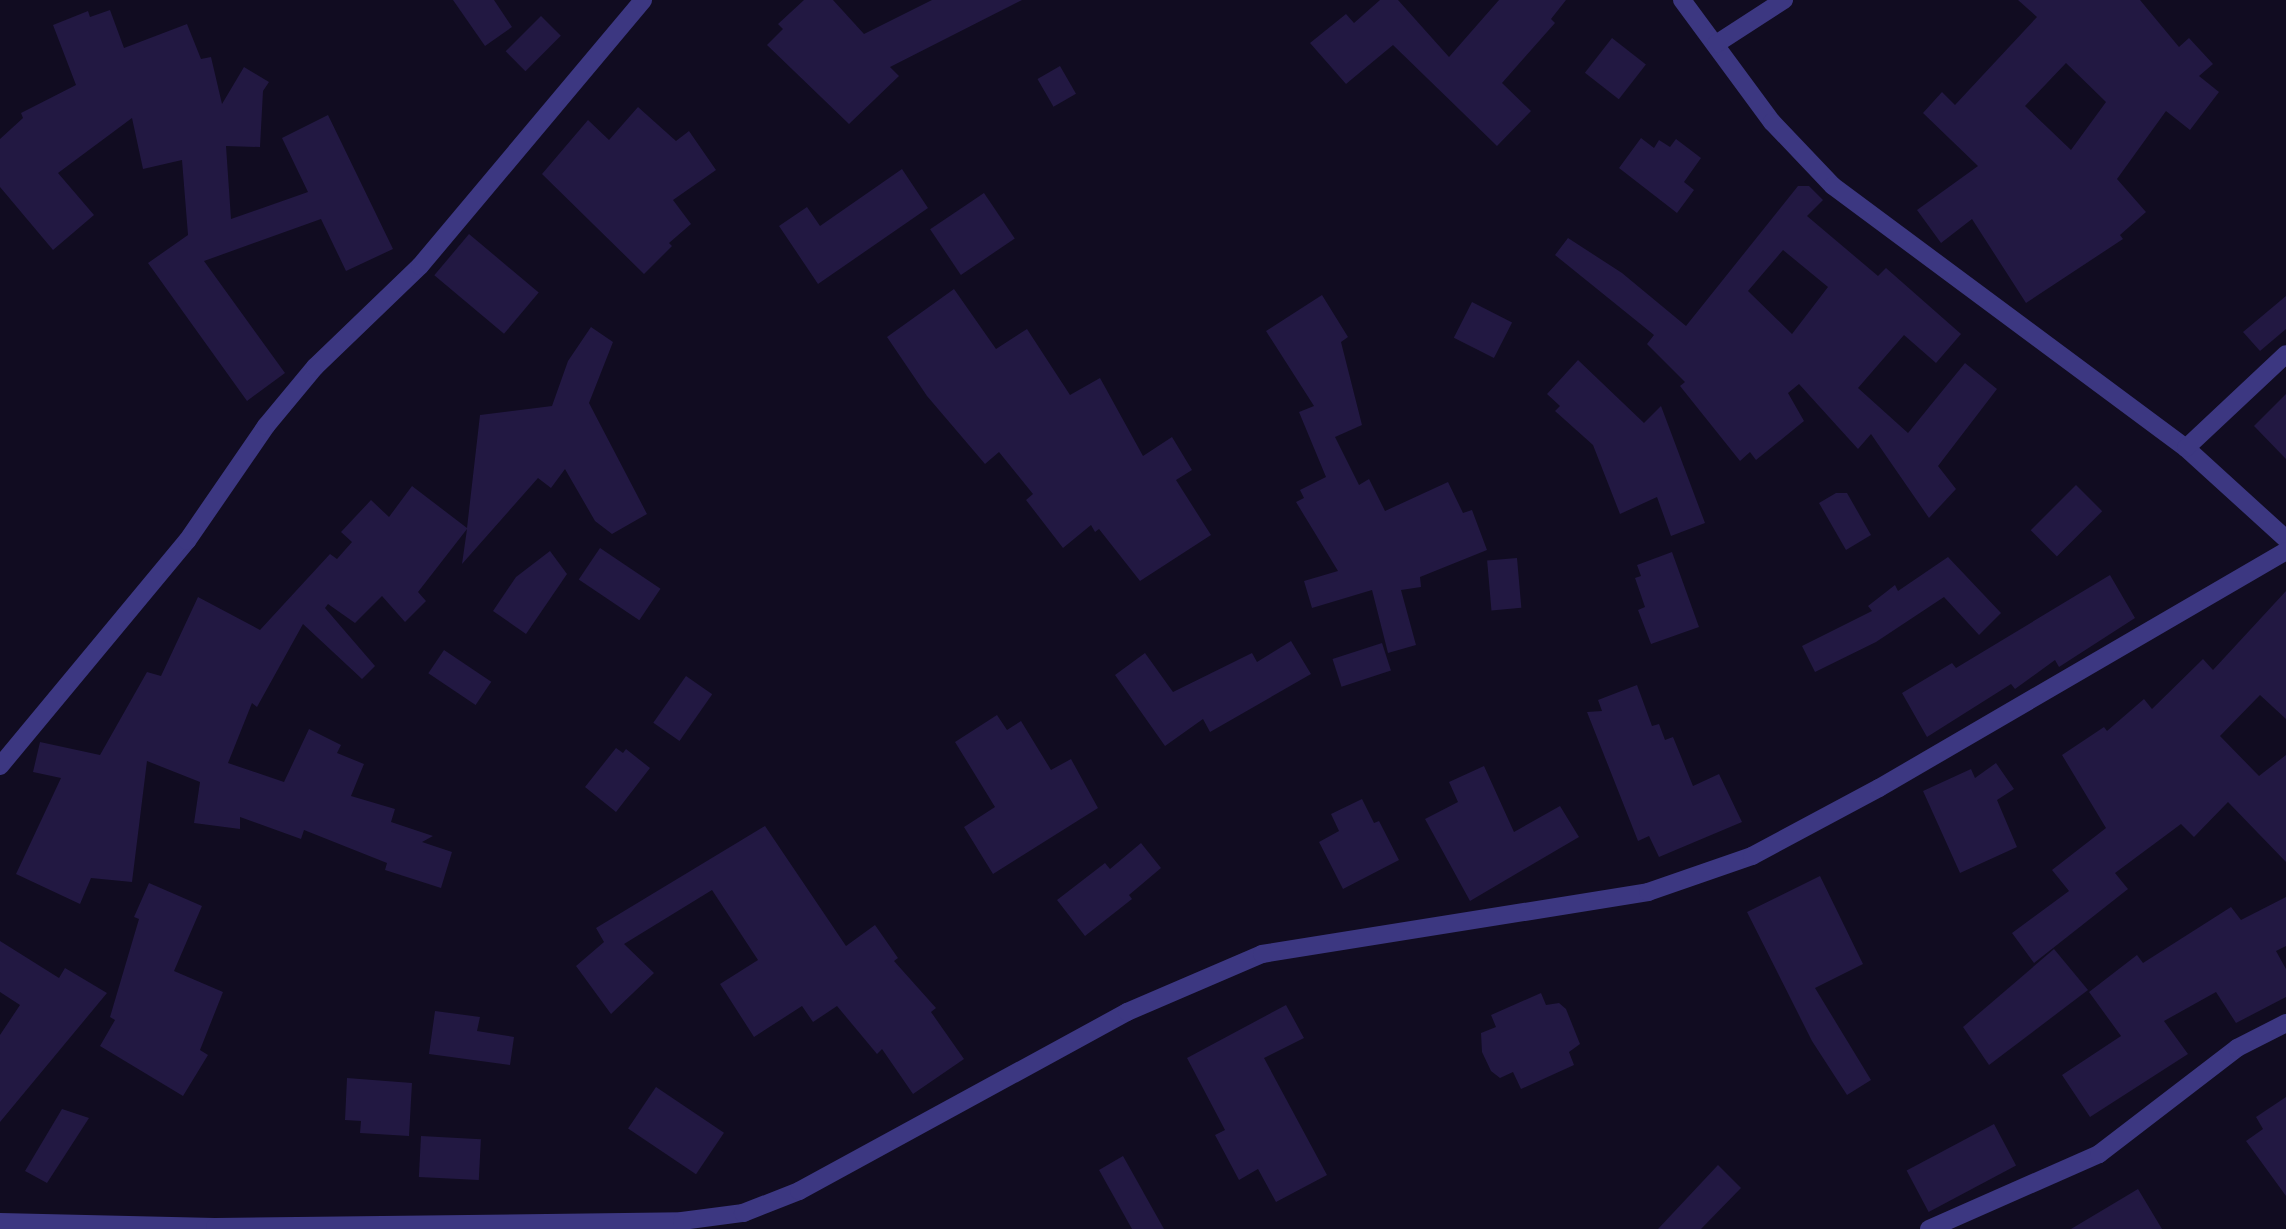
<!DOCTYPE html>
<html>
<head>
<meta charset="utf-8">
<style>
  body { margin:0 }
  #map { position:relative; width:2286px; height:1229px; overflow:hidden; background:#110c21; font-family:Ubuntu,sans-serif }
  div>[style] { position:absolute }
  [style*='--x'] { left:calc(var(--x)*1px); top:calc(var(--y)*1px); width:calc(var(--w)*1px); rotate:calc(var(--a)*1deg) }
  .building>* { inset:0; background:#221842; transform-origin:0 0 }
  .minor>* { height:18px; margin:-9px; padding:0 9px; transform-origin:9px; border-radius:9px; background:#3c3781 }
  span { translate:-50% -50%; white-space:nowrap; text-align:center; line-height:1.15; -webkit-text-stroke:6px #110c21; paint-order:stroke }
</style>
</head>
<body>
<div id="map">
  <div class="building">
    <div style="clip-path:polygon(453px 0,494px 0,512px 27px,485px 46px)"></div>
    <div style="clip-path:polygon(804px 0,833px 0,864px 34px,932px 0,1022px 0,890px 67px,899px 76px,849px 124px,767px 45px,783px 29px,778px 24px)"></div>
    <div style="clip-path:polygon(1380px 0,1398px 0,1449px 57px,1499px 0,1566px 0,1551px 19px,1555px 23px,1502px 83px,1531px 111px,1497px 146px,1393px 45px,1346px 84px,1310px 43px,1346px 14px,1354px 23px)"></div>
    <div style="clip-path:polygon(evenodd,2018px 0,2140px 0,2179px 47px,2189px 38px,2213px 64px,2199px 76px,2219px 92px,2190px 130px,2166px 111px,2117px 179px,2146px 212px,2120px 235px,2123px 239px,2026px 303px,1972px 219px,1941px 243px,1917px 210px,1978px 166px,1923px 113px,1942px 92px,1955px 105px,2037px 17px,2018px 0,2066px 63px,2106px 102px,2071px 150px,2025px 106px,2066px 63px)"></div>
    <div style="clip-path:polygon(110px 10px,124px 48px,187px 24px,201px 59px,211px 57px,222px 104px,244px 67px,269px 82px,263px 91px,260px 147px,226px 146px,231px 219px,308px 192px,282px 138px,328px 115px,393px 249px,346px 271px,321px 219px,204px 261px,285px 373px,247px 401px,148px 263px,188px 235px,182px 160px,143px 169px,132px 118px,58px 173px,94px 215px,53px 250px,0 187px,0 139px,23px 118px,21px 113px,76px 85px,53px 25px,88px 11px,90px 17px)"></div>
    <div style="left:541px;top:16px;width:28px;height:50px;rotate:45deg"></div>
    <div style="left:1612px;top:38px;width:43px;height:44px;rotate:38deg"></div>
    <div style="left:1060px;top:66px;width:32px;height:26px;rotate:60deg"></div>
    <div style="clip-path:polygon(638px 107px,676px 141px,689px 131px,716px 170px,673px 200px,691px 224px,669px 243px,672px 246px,644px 274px,542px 174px,588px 120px,609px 140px)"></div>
    <div style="clip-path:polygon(1641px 138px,1654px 148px,1659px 140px,1670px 147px,1676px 139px,1701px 158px,1684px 182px,1694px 190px,1677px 213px,1619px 168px)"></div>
    <div style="clip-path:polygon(902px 169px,928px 208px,818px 284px,779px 226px,807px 207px,820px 226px)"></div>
    <div style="clip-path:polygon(evenodd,1798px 186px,1809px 186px,1823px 200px,1807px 216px,1878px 276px,1886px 268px,1961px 334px,1936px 363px,1904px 335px,1858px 388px,1908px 433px,1965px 363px,1997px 389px,1938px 466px,1956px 489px,1929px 518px,1871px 434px,1858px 449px,1799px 384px,1788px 393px,1804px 421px,1756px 460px,1750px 452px,1740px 461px,1680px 386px,1685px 382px,1647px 344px,1654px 335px,1555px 255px,1568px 238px,1622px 273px,1686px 326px,1798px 186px,1783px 250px,1828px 287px,1792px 334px,1748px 291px,1783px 250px)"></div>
    <div style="left:984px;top:193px;width:55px;height:65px;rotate:56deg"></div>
    <div style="left:469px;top:234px;width:91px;height:54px;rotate:40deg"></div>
    <div style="clip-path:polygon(954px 289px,996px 349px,1027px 329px,1070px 395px,1100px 378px,1143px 456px,1172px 437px,1192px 470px,1176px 480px,1211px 535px,1140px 581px,1099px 529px,1095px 532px,1091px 525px,1063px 548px,1026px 500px,1033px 494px,999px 452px,985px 464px,927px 396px,887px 337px)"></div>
    <div style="clip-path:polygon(1322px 295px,1348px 337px,1341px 342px,1362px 425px,1335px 437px,1359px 485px,1369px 479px,1385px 511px,1448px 482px,1463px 513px,1472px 510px,1487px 550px,1420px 577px,1421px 587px,1401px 590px,1416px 645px,1388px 653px,1372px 590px,1312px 608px,1304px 581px,1338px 571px,1296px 502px,1304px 498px,1300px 490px,1326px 477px,1299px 412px,1314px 406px,1266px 331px)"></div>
    <div style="clip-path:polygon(2286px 296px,2286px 329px,2260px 351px,2243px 332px)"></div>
    <div style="left:1472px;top:302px;width:45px;height:40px;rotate:27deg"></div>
    <div style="clip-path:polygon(591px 327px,613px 342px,589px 403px,647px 514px,612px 534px,595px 521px,565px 469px,551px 488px,538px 478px,462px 564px,467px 529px,418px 592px,426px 601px,405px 622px,382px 596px,355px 623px,328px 604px,325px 608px,375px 666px,362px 679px,303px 624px,257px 707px,252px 703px,228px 763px,284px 782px,309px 729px,341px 745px,337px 753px,364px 764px,351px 796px,395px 809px,391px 822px,433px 836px,422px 842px,452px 852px,441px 888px,385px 870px,387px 863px,304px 830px,301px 839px,240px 817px,240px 829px,194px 823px,200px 782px,147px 761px,132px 882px,91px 878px,80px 904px,16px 874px,61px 778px,33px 772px,40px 742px,100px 755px,147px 672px,161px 676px,198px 597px,260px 630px,330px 554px,337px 559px,352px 542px,341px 532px,371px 500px,389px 517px,412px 486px,467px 528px,480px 415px,552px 406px,568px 361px)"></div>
    <div style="clip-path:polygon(1578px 360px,1644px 423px,1661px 406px,1705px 523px,1671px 536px,1657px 497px,1620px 514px,1593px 445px,1555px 411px,1560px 406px,1547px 394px)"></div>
    <div style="clip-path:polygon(2286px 394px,2286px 459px,2254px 426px)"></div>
    <div style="left:2076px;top:485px;width:37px;height:64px;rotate:45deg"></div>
    <div style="clip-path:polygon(1836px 493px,1847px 493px,1871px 535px,1846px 550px,1819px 503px)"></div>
    <div style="left:600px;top:548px;width:73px;height:38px;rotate:34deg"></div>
    <div style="clip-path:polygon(550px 551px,567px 574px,526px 634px,493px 611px,516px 577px)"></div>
    <div style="clip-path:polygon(1672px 552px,1699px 627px,1651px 644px,1638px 610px,1645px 607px,1635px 578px,1641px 576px,1637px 565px)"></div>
    <div style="clip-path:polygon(1948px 557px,2001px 613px,1979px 635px,1944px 597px,1876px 642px,1815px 672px,1802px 646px,1872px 611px,1868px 606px,1895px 585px,1898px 591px)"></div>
    <div style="left:1517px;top:558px;width:50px;height:30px;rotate:85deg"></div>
    <div style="clip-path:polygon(2110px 575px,2135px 618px,2059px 667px,2055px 660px,2015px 689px,2011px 684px,1927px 737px,1902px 693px,1952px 663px,1956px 668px)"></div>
    <div style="clip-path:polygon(2286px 591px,2286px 719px,2260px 695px,2220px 736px,2259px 776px,2286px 755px,2286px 862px,2228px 802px,2194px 837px,2181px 824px,2115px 873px,2128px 889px,2034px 963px,2012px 933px,2069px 891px,2052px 870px,2106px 828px,2062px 755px,2104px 727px,2107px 731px,2144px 699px,2152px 709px,2203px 659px,2213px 670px)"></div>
    <div style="clip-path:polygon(1291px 641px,1311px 674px,1210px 732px,1203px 719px,1165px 746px,1115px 675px,1145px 653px,1173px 692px,1252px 653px,1257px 662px)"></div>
    <div style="left:1382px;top:643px;width:29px;height:52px;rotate:72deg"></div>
    <div style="left:444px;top:650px;width:57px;height:28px;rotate:34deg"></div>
    <div style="left:686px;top:676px;width:32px;height:57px;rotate:35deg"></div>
    <div style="clip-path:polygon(1637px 685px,1652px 726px,1659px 724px,1665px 740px,1673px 737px,1693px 786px,1719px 774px,1742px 822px,1659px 857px,1649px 836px,1638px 841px,1587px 712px,1602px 711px,1598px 700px)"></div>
    <div style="clip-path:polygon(997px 715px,1007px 730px,1021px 721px,1051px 770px,1071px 759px,1098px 808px,993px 874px,964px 827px,995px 807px,955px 742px)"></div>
    <div style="clip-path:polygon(616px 748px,623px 753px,626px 749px,650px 768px,616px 812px,585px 787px)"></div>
    <div style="clip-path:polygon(1996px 763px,2014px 789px,1997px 800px,2017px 847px,1960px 873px,1923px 791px,1971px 769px,1975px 778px)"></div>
    <div style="clip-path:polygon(1484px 766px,1514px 832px,1560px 806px,1579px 837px,1470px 901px,1425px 819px,1458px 802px,1449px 782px)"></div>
    <div style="clip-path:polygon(1362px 799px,1374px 823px,1379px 821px,1399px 860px,1343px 889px,1319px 842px,1339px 831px,1331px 814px)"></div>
    <div style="clip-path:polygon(765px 826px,846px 946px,875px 925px,898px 958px,894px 961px,936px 1008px,931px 1012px,964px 1059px,913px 1094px,882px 1049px,877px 1054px,837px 1006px,813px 1022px,802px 1006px,754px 1037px,720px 984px,758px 960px,712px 890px,624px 944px,654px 973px,611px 1014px,576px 966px,604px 942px,596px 928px)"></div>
    <div style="clip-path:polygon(1141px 843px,1161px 868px,1129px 895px,1132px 899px,1085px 936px,1057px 900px,1105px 863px,1110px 869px)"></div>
    <div style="clip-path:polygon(1820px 876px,1863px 964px,1815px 988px,1871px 1080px,1847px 1095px,1812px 1041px,1747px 912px)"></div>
    <div style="clip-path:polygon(149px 883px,202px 906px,174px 971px,223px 992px,200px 1050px,208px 1055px,183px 1096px,100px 1046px,115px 1020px,110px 1017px,139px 919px,134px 917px)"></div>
    <div style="clip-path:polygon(2286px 897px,2286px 946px,2276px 951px,2286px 969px,2286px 997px,2236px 1023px,2216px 992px,2164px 1021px,2188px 1054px,2090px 1117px,2062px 1075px,2121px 1036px,2089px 992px,2137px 955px,2143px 963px,2231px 907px,2241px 920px)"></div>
    <div style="clip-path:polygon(0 941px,59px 978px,65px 968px,107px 993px,0 1122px,0 1035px,20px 1005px,0 992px)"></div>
    <div style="clip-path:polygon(2054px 949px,2088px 990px,1989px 1065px,1963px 1027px)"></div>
    <div style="clip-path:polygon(1541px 993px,1546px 1005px,1559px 1003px,1566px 1009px,1580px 1044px,1569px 1052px,1574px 1065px,1521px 1089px,1513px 1072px,1500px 1078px,1491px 1071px,1482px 1052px,1481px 1033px,1496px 1027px,1491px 1015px)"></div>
    <div style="clip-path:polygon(1286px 1005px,1304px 1038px,1264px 1058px,1327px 1175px,1276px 1202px,1258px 1169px,1239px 1180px,1215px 1135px,1225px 1130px,1187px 1058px)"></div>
    <div style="clip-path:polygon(435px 1011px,480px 1017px,477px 1031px,514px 1037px,510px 1065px,429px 1054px)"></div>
    <div style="clip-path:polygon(347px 1078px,412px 1083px,409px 1136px,360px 1133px,361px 1121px,345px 1120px)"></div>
    <div style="left:656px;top:1087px;width:82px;height:50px;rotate:34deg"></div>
    <div style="clip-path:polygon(2286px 1097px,2286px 1196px,2246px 1141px,2263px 1129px,2256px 1117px)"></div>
    <div style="clip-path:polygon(62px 1109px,89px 1118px,47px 1183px,25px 1171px)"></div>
    <div style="left:1994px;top:1124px;width:47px;height:99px;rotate:62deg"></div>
    <div style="left:421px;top:1136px;width:60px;height:41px;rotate:3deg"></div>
    <div style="clip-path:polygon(1123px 1156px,1164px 1229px,1132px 1229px,1099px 1170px)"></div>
    <div style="clip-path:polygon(1718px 1165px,1741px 1188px,1701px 1229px,1658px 1229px)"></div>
    <div style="clip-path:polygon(2138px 1189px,2162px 1229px,2071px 1229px)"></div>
  </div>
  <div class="minor">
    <div style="--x:1682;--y:0;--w:152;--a:53.6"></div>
    <div style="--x:1772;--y:122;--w:88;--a:46.4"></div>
    <div style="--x:1833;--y:186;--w:440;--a:36.6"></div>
    <div style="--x:2186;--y:448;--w:135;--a:42.3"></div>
    <div style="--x:1716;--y:44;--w:81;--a:-32.9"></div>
    <div style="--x:2186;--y:448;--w:137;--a:-43.2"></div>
    <div style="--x:0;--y:766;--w:293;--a:-50.3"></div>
    <div style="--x:187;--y:541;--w:140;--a:-55.5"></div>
    <div style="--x:266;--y:426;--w:77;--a:-50.3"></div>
    <div style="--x:315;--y:367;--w:146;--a:-43.9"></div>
    <div style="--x:420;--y:266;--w:347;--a:-50"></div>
    <div style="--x:0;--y:1222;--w:215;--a:1.3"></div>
    <div style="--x:215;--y:1227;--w:467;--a:-0.7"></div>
    <div style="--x:682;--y:1221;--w:62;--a:-7.5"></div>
    <div style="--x:743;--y:1213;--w:60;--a:-21.4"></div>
    <div style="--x:799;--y:1191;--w:374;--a:-28.6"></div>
    <div style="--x:1127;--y:1012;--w:147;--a:-23.2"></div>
    <div style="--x:1262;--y:954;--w:391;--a:-9.1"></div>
    <div style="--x:1648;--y:892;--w:110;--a:-19.1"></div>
    <div style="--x:1752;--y:856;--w:144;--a:-28.2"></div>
    <div style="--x:1879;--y:788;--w:471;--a:-30.2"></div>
    <div style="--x:1929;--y:1229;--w:186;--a:-23.8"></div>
    <div style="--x:2099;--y:1154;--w:174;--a:-37.5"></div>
    <div style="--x:2237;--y:1048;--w:55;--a:-27"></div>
  </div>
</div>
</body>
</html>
